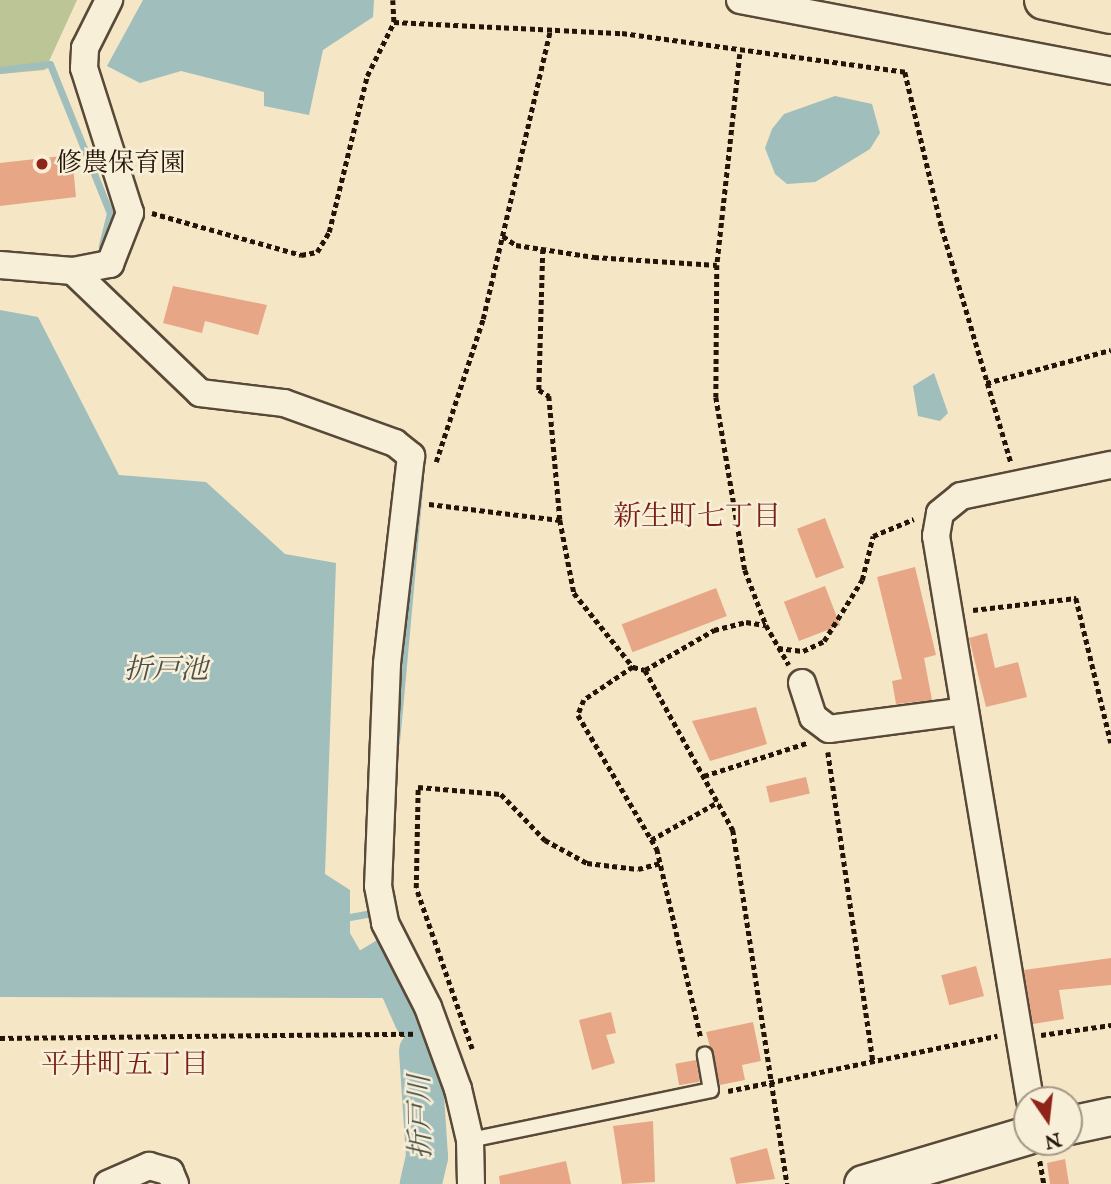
<!DOCTYPE html>
<html>
<head>
<meta charset="utf-8">
<style>
  body { margin:0 }
  #map { position:relative; width:1111px; height:1184px; overflow:hidden; background:#f5e6c5; font-family:"IM FELL English","Noto Serif JP",serif }
  div>[style] { position:absolute }
  [style*='--x'] { left:calc(var(--x)*1px); top:calc(var(--y)*1px); width:calc(var(--w)*1px); rotate:calc(var(--a)*1deg) }
  .green>* { inset:0; background:#bbc595 }
  .water>* { inset:0; background:#9fbebc }
  .stream>* { height:7px; margin:-3.5px; padding:0 3.5px; transform-origin:3.5px; border-radius:3.5px; background:#9fbebc }
  .river>* { height:42px; margin:-21px; padding:0 21px; transform-origin:21px; border-radius:21px; background:#9fbebc }
  .building>* { inset:0; background:#e7a787; transform-origin:0 0 }
  .path>* { height:4.5px; margin-top:-2.25px; transform-origin:0; background:repeating-linear-gradient(90deg,#241509 0 5px,transparent 0 8.5px) }
  .roads { filter:drop-shadow(2px 0 #584938) drop-shadow(-2px 0 #584938) drop-shadow(0 2px #584938) drop-shadow(0 -2px #584938) }
  .lane>* { height:14px; margin:-7px; padding:0 7px; transform-origin:7px; border-radius:7px; background:#f8efd9 }
  .street>* { height:26px; margin:-13px; padding:0 13px; transform-origin:13px; border-radius:13px; background:#f8efd9 }
  .secondary>* { height:37px; margin:-18.5px; padding:0 18.5px; transform-origin:18.5px; border-radius:18.5px; background:#f8efd9 }
  .highway>* { height:38px; margin:-19px; padding:0 19px; transform-origin:19px; border-radius:19px; background:#f5e6c5 }
  .dots>* { width:19px; height:19px; translate:-50% -50%; box-sizing:border-box; border:4px solid #f8efd9; border-radius:50% }
  span { translate:-50% -50%; white-space:nowrap; text-align:center; line-height:1.15; -webkit-text-stroke:5px #f8efd9; paint-order:stroke }
  .poi-label { font-size:26px; color:#241509 }
  .left { translate:0 -50%; text-align:left }
  .neighbourhood-label { font-size:28px; color:#7a1f14 }
  .water-label { font-size:28px; color:#4f5048; font-style:italic }
  .north { position:absolute; left:1013px; top:1086px; width:70px; height:70px; box-sizing:border-box; background:#f8efd9; border:2px solid #a39886; border-radius:50%; rotate:166deg; font-size:19px; font-weight:700; line-height:28px; text-align:center; color:#241509 }
  .north::after { content:''; display:block; margin:auto; width:24px; height:32px; background:#8f2418; clip-path:polygon(50% 0,100% 100%,50% 72%,0 100%) }
</style>
</head>
<body>
<div id="map">
  <div class="green">
    <div style="clip-path:polygon(0 0,77px 0,45px 70px,0 74px)"></div>
  </div>
  <div class="water">
    <div style="clip-path:polygon(143px 0,374px 0,373px 17px,323px 50px,309px 115px,264px 106px,264px 92px,181px 71px,140px 83px,107px 66px)"></div>
    <div style="clip-path:polygon(835px 96px,872px 104px,880px 133px,870px 149px,834px 171px,815px 182px,787px 184px,775px 174px,765px 148px,772px 129px,784px 114px)"></div>
    <div style="clip-path:polygon(0 310px,38px 317px,119px 475px,206px 482px,285px 554px,336px 563px,325px 874px,350px 890px,350px 933px,387px 998px,0 997px)"></div>
    <div style="clip-path:polygon(934px 373px,948px 413px,940px 421px,918px 416px,913px 386px)"></div>
  </div>
  <div class="stream">
    <div style="--x:0;--y:70;--w:50;--a:-6.8"></div>
    <div style="--x:50;--y:64;--w:161;--a:68.1"></div>
    <div style="--x:110;--y:213;--w:34;--a:104"></div>
    <div style="--x:396;--y:742;--w:265;--a:-84.8"></div>
    <div style="--x:344;--y:918;--w:27;--a:-10"></div>
  </div>
  <div class="river">
    <div style="--x:368;--y:970;--w:23;--a:-31"></div>
    <div style="--x:388;--y:958;--w:67;--a:66.1"></div>
    <div style="--x:420;--y:1051;--w:106;--a:86.2"></div>
    <div style="--x:427;--y:1157;--w:28;--a:103"></div>
  </div>
  <div class="building">
    <div style="clip-path:polygon(62px 156px,64px 167px,73px 166px,76px 197px,0 206px,0 163px)"></div>
    <div style="clip-path:polygon(173px 286px,267px 305px,258px 335px,205px 321px,202px 333px,163px 323px)"></div>
    <div style="left:825px;top:518px;width:53px;height:30px;rotate:69deg"></div>
    <div style="clip-path:polygon(915px 567px,936px 655px,924px 658px,932px 700px,896px 704px,892px 681px,902px 679px,877px 577px)"></div>
    <div style="left:825px;top:586px;width:42px;height:44px;rotate:69deg"></div>
    <div style="left:716px;top:588px;width:30px;height:101px;rotate:69deg"></div>
    <div style="clip-path:polygon(987px 633px,995px 668px,1018px 662px,1027px 697px,986px 707px,969px 638px)"></div>
    <div style="clip-path:polygon(756px 707px,767px 744px,710px 761px,692px 721px)"></div>
    <div style="left:806px;top:777px;width:17px;height:41px;rotate:77deg"></div>
    <div style="clip-path:polygon(1111px 958px,1111px 985px,1059px 990px,1064px 1019px,1033px 1024px,1024px 970px)"></div>
    <div style="left:976px;top:966px;width:31px;height:36px;rotate:75deg"></div>
    <div style="clip-path:polygon(611px 1012px,616px 1033px,606px 1035px,615px 1063px,592px 1070px,579px 1020px)"></div>
    <div style="clip-path:polygon(753px 1022px,761px 1061px,742px 1065px,745px 1080px,720px 1085px,706px 1032px)"></div>
    <div style="left:696px;top:1060px;width:22px;height:21px;rotate:80deg"></div>
    <div style="clip-path:polygon(653px 1121px,655px 1182px,622px 1184px,613px 1126px)"></div>
    <div style="clip-path:polygon(767px 1148px,775px 1179px,736px 1184px,730px 1158px)"></div>
    <div style="clip-path:polygon(1065px 1159px,1069px 1184px,1050px 1184px,1047px 1163px)"></div>
    <div style="clip-path:polygon(566px 1161px,571px 1184px,500px 1184px,499px 1176px)"></div>
  </div>
  <div class="path">
    <div style="--x:393;--y:0;--w:22;--a:87"></div>
    <div style="--x:740;--y:54;--w:212;--a:96.2"></div>
    <div style="--x:717;--y:265;--w:132;--a:90.4"></div>
    <div style="--x:716;--y:397;--w:175;--a:80.5"></div>
    <div style="--x:745;--y:570;--w:59;--a:69.1"></div>
    <div style="--x:152;--y:213;--w:155;--a:15.7"></div>
    <div style="--x:301;--y:255;--w:16;--a:-11"></div>
    <div style="--x:317;--y:252;--w:23;--a:-59"></div>
    <div style="--x:329;--y:232;--w:161;--a:-76.3"></div>
    <div style="--x:367;--y:76;--w:60;--a:-63.4"></div>
    <div style="--x:394;--y:22;--w:228;--a:2.8"></div>
    <div style="--x:622;--y:33;--w:286;--a:7.8"></div>
    <div style="--x:905;--y:72;--w:160;--a:76.7"></div>
    <div style="--x:942;--y:228;--w:245;--a:73.6"></div>
    <div style="--x:503;--y:236;--w:16;--a:35"></div>
    <div style="--x:516;--y:245;--w:79;--a:8.7"></div>
    <div style="--x:594;--y:257;--w:123;--a:3.7"></div>
    <div style="--x:543;--y:249;--w:141;--a:91.6"></div>
    <div style="--x:539;--y:390;--w:12;--a:31"></div>
    <div style="--x:549;--y:396;--w:124;--a:84.9"></div>
    <div style="--x:986;--y:383;--w:129;--a:-14.8"></div>
    <div style="--x:436;--y:462;--w:151;--a:-71.8"></div>
    <div style="--x:483;--y:319;--w:297;--a:-76.9"></div>
    <div style="--x:429;--y:504;--w:132;--a:7"></div>
    <div style="--x:560;--y:520;--w:74;--a:79.1"></div>
    <div style="--x:574;--y:593;--w:95;--a:51.4"></div>
    <div style="--x:633;--y:667;--w:12;--a:14"></div>
    <div style="--x:645;--y:670;--w:80;--a:-30.1"></div>
    <div style="--x:714;--y:630;--w:33;--a:-14"></div>
    <div style="--x:746;--y:622;--w:20;--a:9"></div>
    <div style="--x:766;--y:625;--w:46;--a:60.1"></div>
    <div style="--x:973;--y:610;--w:104;--a:-6.6"></div>
    <div style="--x:1076;--y:598;--w:149;--a:76.4"></div>
    <div style="--x:778;--y:648;--w:25;--a:7"></div>
    <div style="--x:803;--y:651;--w:23;--a:-25"></div>
    <div style="--x:824;--y:641;--w:72;--a:-58.1"></div>
    <div style="--x:862;--y:580;--w:45;--a:-76"></div>
    <div style="--x:873;--y:536;--w:44;--a:-22.5"></div>
    <div style="--x:633;--y:667;--w:59;--a:146"></div>
    <div style="--x:584;--y:700;--w:16;--a:112"></div>
    <div style="--x:578;--y:715;--w:156;--a:59.5"></div>
    <div style="--x:657;--y:849;--w:194;--a:76.9"></div>
    <div style="--x:645;--y:670;--w:183;--a:61.2"></div>
    <div style="--x:733;--y:830;--w:358;--a:81.3"></div>
    <div style="--x:828;--y:752;--w:312;--a:81.7"></div>
    <div style="--x:704;--y:776;--w:108;--a:-17.8"></div>
    <div style="--x:651;--y:840;--w:77;--a:-29.6"></div>
    <div style="--x:1041;--y:1035;--w:71;--a:-8.1"></div>
    <div style="--x:0;--y:1038;--w:415;--a:-0.6"></div>
    <div style="--x:472;--y:1049;--w:170;--a:-109.2"></div>
    <div style="--x:416;--y:888;--w:101;--a:-88.9"></div>
    <div style="--x:418;--y:787;--w:83;--a:4.8"></div>
    <div style="--x:501;--y:794;--w:64;--a:46.3"></div>
    <div style="--x:545;--y:840;--w:48;--a:28.7"></div>
    <div style="--x:587;--y:863;--w:51;--a:6.7"></div>
    <div style="--x:638;--y:869;--w:24;--a:-15"></div>
    <div style="--x:728;--y:1091;--w:275;--a:-11.6"></div>
    <div style="--x:1040;--y:1161;--w:23;--a:80"></div>
  </div>
  <div class="roads">
    <div class="lane">
      <div style="--x:470;--y:1140;--w:246;--a:-11.7"></div>
      <div style="--x:711;--y:1090;--w:36;--a:-100"></div>
    </div>
    <div class="street">
      <div style="--x:740;--y:0;--w:378;--a:10.8"></div>
      <div style="--x:0;--y:265;--w:73;--a:4.7"></div>
      <div style="--x:73;--y:271;--w:176;--a:43.8"></div>
      <div style="--x:200;--y:393;--w:85;--a:6.8"></div>
      <div style="--x:284;--y:403;--w:118;--a:19.8"></div>
      <div style="--x:395;--y:443;--w:21;--a:39"></div>
      <div style="--x:411;--y:456;--w:209;--a:96.6"></div>
      <div style="--x:387;--y:664;--w:222;--a:92.3"></div>
      <div style="--x:378;--y:886;--w:38;--a:79"></div>
      <div style="--x:385;--y:923;--w:94;--a:62.9"></div>
      <div style="--x:428;--y:1007;--w:87;--a:69.9"></div>
      <div style="--x:458;--y:1089;--w:52;--a:76.8"></div>
      <div style="--x:470;--y:1140;--w:44;--a:88.7"></div>
      <div style="--x:73;--y:271;--w:38;--a:-11"></div>
      <div style="--x:110;--y:264;--w:55;--a:-68.6"></div>
      <div style="--x:130;--y:213;--w:152;--a:-107.6"></div>
      <div style="--x:84;--y:68;--w:20;--a:-87"></div>
      <div style="--x:85;--y:48;--w:54;--a:-63.4"></div>
      <div style="--x:802;--y:683;--w:36;--a:72"></div>
      <div style="--x:813;--y:717;--w:20;--a:37"></div>
      <div style="--x:829;--y:729;--w:137;--a:-7.5"></div>
      <div style="--x:1030;--y:1100;--w:572;--a:-99.46"></div>
      <div style="--x:936;--y:536;--w:23;--a:-80"></div>
      <div style="--x:940;--y:513;--w:27;--a:-39"></div>
      <div style="--x:961;--y:496;--w:153;--a:-11.7"></div>
      <div style="--x:108;--y:1184;--w:45;--a:-23.7"></div>
      <div style="--x:149;--y:1166;--w:22;--a:16"></div>
      <div style="--x:170;--y:1172;--w:13;--a:67"></div>
    </div>
    <div class="secondary">
      <div style="--x:1069;--y:1125;--w:43;--a:-12.1"></div>
      <div style="--x:863;--y:1184;--w:171;--a:-16.6"></div>
    </div>
    <div class="highway">
      <div style="--x:1044;--y:0;--w:68;--a:11.8"></div>
    </div>
  </div>
  <div class="dots">
    <div style="left:42px;top:164px;background:#8f2418"></div>
  </div>
  <div class="poi-label">
    <span class="left" style="left:56px;top:164px">修農保育園</span>
  </div>
  <div class="neighbourhood-label">
    <span style="left:697px;top:518px">新生町七丁目</span>
    <span style="left:125px;top:1066px">平井町五丁目</span>
  </div>
  <div class="water-label">
    <span style="left:166px;top:671px">折戸池</span>
    <span style="left:422px;top:1117px;rotate:-91deg">折戸川</span>
  </div>
  <div class="north">N</div>
</div>
</body>
</html>
